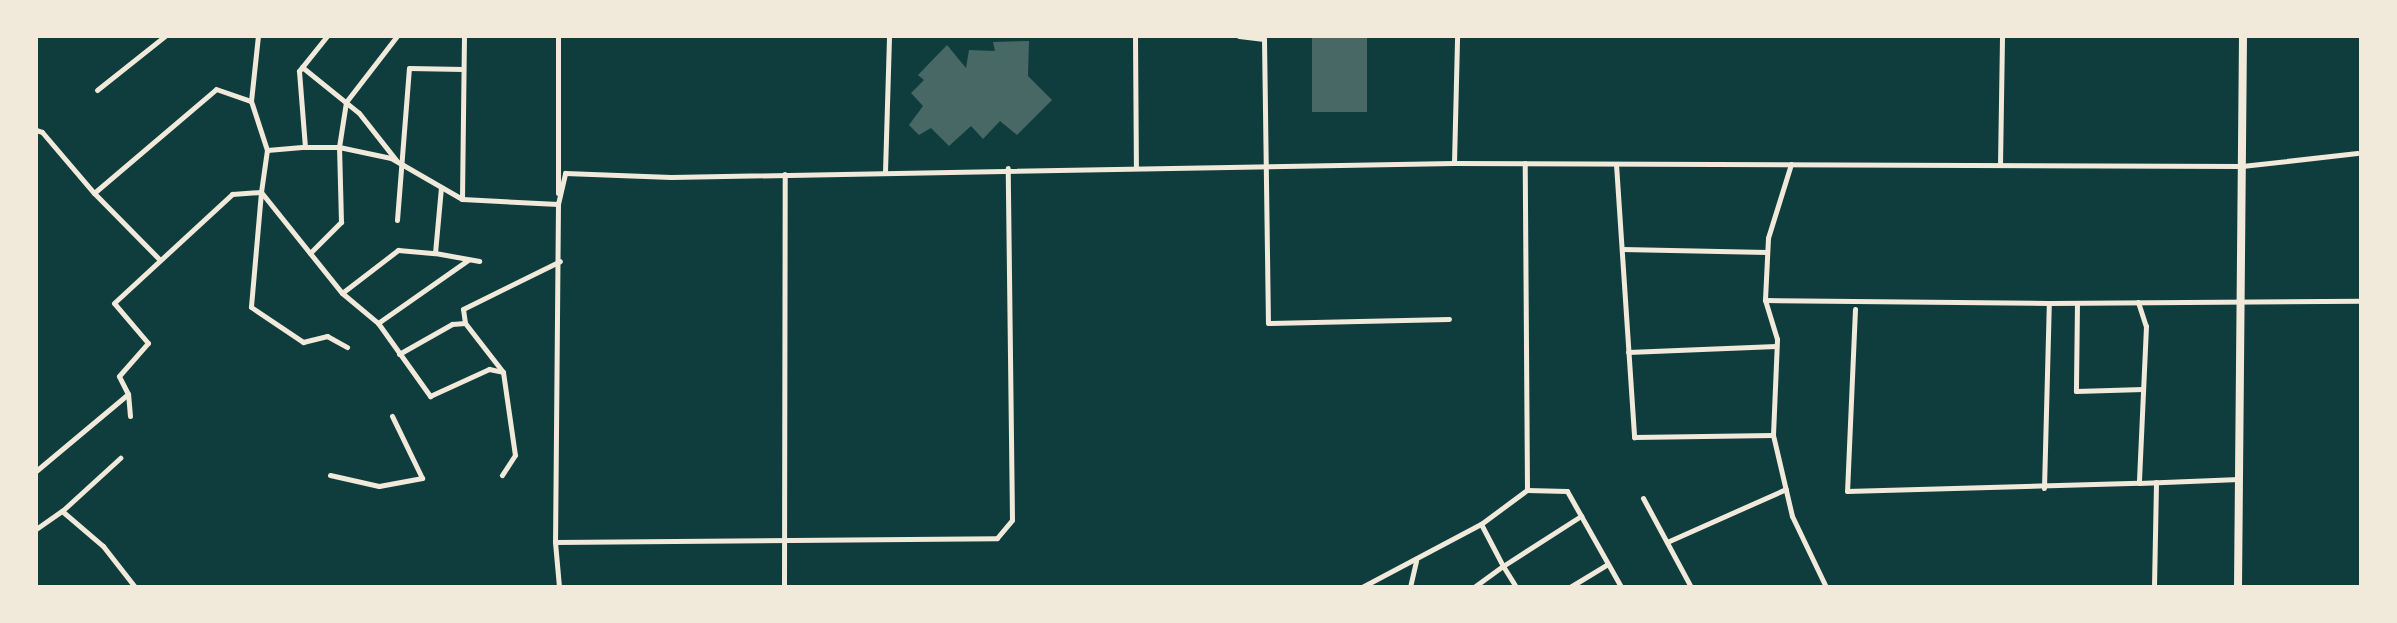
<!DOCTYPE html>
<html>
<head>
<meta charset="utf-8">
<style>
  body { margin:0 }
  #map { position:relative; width:2397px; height:623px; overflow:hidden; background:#0f3d3e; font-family:Montserrat,sans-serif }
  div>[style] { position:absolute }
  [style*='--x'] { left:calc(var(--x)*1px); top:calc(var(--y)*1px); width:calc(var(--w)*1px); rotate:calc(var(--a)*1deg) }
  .building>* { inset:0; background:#486865; transform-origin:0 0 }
  .minor>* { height:5px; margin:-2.5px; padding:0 2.5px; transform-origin:2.5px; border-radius:2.5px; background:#f1e9da }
  .primary>* { height:8px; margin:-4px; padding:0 4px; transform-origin:4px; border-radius:4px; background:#f1e9da }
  span { translate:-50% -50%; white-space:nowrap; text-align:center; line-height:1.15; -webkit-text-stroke:6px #f1e9da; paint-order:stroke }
  .frame { position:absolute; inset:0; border:38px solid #f1e9da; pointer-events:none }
</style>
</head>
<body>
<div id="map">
  <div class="building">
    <div style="left:1312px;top:36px;width:55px;height:76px"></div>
    <div style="clip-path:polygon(1029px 41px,1028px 76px,1052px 100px,1017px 135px,1000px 121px,983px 139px,971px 126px,949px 146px,931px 128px,919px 135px,909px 125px,923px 106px,911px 93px,924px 80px,918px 75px,947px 45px,966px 68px,969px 50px,995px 51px,993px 42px)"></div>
  </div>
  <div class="minor">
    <div style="--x:327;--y:36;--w:45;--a:128.7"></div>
    <div style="--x:299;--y:71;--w:76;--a:85.5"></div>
    <div style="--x:305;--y:147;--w:34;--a:0"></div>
    <div style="--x:339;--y:147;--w:46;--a:-81.2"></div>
    <div style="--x:346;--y:102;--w:83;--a:-52.3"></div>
    <div style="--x:1135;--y:36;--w:131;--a:89.6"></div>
    <div style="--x:1239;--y:36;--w:25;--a:7"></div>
    <div style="--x:1264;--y:39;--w:284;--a:89.2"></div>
    <div style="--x:1268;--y:323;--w:181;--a:-1.3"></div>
    <div style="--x:302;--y:67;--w:73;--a:38.9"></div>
    <div style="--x:359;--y:113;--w:60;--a:51.8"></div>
    <div style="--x:97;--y:90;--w:87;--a:-38.5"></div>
    <div style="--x:251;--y:101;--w:65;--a:-83.9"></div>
    <div style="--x:36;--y:130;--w:6;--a:18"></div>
    <div style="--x:42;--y:132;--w:80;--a:49.6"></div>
    <div style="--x:94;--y:193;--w:94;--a:45.4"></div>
    <div style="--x:1454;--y:163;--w:127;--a:-88.6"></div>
    <div style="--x:1616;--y:164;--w:274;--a:86.2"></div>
    <div style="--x:1634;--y:437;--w:139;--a:-0.8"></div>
    <div style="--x:1773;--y:435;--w:96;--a:-87.6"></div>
    <div style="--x:1777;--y:339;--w:41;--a:-107.1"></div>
    <div style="--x:1791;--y:164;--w:77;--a:107.3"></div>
    <div style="--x:1768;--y:238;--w:62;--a:92.8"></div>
    <div style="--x:1765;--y:300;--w:284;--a:0.6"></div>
    <div style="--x:2000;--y:165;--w:129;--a:-89.1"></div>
    <div style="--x:885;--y:172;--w:136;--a:-88.3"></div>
    <div style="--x:261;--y:192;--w:129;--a:51.3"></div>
    <div style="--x:342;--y:293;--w:47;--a:39.8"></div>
    <div style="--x:378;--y:323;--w:90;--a:54.5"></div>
    <div style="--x:430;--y:396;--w:65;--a:-24.6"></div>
    <div style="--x:489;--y:369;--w:14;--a:12"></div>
    <div style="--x:503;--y:372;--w:84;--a:81.8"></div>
    <div style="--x:515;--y:455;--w:24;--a:123"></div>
    <div style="--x:261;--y:192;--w:115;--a:95"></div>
    <div style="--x:251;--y:307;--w:63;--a:33.9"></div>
    <div style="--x:303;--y:342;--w:25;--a:-14"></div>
    <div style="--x:327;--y:336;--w:23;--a:29"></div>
    <div style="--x:94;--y:193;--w:160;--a:-40.4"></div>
    <div style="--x:216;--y:89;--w:37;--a:19"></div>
    <div style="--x:251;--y:101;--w:52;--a:71.9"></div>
    <div style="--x:558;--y:193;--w:157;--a:-90"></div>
    <div style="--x:462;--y:199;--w:163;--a:-89.3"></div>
    <div style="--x:558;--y:203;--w:339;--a:90.5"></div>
    <div style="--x:555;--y:542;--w:45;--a:84.9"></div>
    <div style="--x:397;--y:220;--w:152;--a:-85.5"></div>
    <div style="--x:409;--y:68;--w:54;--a:1.1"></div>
    <div style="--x:1622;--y:249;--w:145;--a:1.2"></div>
    <div style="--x:310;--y:253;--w:44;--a:-45"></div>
    <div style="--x:341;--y:222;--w:75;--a:-91.5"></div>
    <div style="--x:339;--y:147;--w:53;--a:11.9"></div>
    <div style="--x:391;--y:158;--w:82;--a:30"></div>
    <div style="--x:462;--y:199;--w:96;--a:3"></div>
    <div style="--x:558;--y:204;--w:32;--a:-77"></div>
    <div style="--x:565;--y:173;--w:106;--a:2.2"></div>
    <div style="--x:671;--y:177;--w:783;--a:-1.02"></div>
    <div style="--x:1454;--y:163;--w:788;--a:0.22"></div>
    <div style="--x:2242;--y:166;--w:116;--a:-6.4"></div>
    <div style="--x:435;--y:253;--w:45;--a:10.3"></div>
    <div style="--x:342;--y:293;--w:71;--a:-37.5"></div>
    <div style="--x:398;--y:250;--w:37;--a:5"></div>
    <div style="--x:435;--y:253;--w:66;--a:-84.8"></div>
    <div style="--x:2138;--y:302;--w:25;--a:72"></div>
    <div style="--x:2146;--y:326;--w:157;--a:92.6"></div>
    <div style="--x:2139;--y:483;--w:100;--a:-2.3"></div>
    <div style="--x:2077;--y:303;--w:88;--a:90.7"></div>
    <div style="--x:2076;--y:391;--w:67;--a:-1.7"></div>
    <div style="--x:1855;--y:309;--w:182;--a:92.5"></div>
    <div style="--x:1847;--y:491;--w:292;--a:-1.6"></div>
    <div style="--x:378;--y:323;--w:110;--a:-35"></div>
    <div style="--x:465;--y:323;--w:62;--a:52.2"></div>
    <div style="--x:1628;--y:352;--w:148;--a:-2.3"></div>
    <div style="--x:399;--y:354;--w:61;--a:-29.5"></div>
    <div style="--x:452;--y:324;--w:13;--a:-4"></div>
    <div style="--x:465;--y:323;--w:14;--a:-98"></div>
    <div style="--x:463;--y:309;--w:108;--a:-26.3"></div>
    <div style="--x:130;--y:416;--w:22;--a:-95"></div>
    <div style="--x:128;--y:394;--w:20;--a:-117"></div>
    <div style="--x:119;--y:376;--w:44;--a:-48.7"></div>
    <div style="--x:148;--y:343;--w:52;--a:-130.4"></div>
    <div style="--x:114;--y:303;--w:161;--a:-42.7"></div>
    <div style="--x:232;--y:194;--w:29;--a:-4"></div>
    <div style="--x:261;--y:192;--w:42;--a:-81.9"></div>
    <div style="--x:267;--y:150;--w:38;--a:-5"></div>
    <div style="--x:1773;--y:435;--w:83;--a:76.8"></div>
    <div style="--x:1792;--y:516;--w:79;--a:64.4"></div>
    <div style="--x:36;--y:471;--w:120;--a:-39.9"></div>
    <div style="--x:330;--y:475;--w:50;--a:12.7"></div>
    <div style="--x:379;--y:486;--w:44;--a:-10.5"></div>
    <div style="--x:422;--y:478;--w:69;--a:-115.8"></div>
    <div style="--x:2044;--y:488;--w:185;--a:-88.5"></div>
    <div style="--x:2049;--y:303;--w:312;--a:-0.4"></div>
    <div style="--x:1527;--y:490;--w:40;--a:1.4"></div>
    <div style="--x:1567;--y:491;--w:110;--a:60.6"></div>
    <div style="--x:1643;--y:498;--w:101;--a:61.7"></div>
    <div style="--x:62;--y:511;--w:54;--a:40.5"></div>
    <div style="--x:103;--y:546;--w:52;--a:52"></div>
    <div style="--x:1481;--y:524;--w:47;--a:62.4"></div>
    <div style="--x:1503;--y:566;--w:93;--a:-32.7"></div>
    <div style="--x:36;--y:529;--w:32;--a:-35"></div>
    <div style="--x:62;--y:511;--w:79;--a:-42.4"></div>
    <div style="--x:555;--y:542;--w:442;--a:-0.5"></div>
    <div style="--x:997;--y:538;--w:23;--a:-50"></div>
    <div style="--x:1012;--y:520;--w:352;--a:-90.7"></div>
    <div style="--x:1667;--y:542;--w:130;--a:-24"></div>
    <div style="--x:784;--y:587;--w:413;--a:-89.9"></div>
    <div style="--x:1362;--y:587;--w:135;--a:-27.9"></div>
    <div style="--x:1481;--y:524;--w:57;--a:-36.5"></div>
    <div style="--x:1527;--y:490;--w:327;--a:-90.4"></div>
    <div style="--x:1410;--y:587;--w:27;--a:-77"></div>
    <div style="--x:1474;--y:587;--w:36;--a:-36"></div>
    <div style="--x:1503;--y:566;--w:25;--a:58"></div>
    <div style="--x:1570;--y:587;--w:44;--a:-31.2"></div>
    <div style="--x:2154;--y:587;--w:105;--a:-88.9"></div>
  </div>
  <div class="primary">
    <div style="--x:2238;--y:587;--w:551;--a:-89.48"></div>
  </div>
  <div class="frame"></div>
</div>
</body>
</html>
